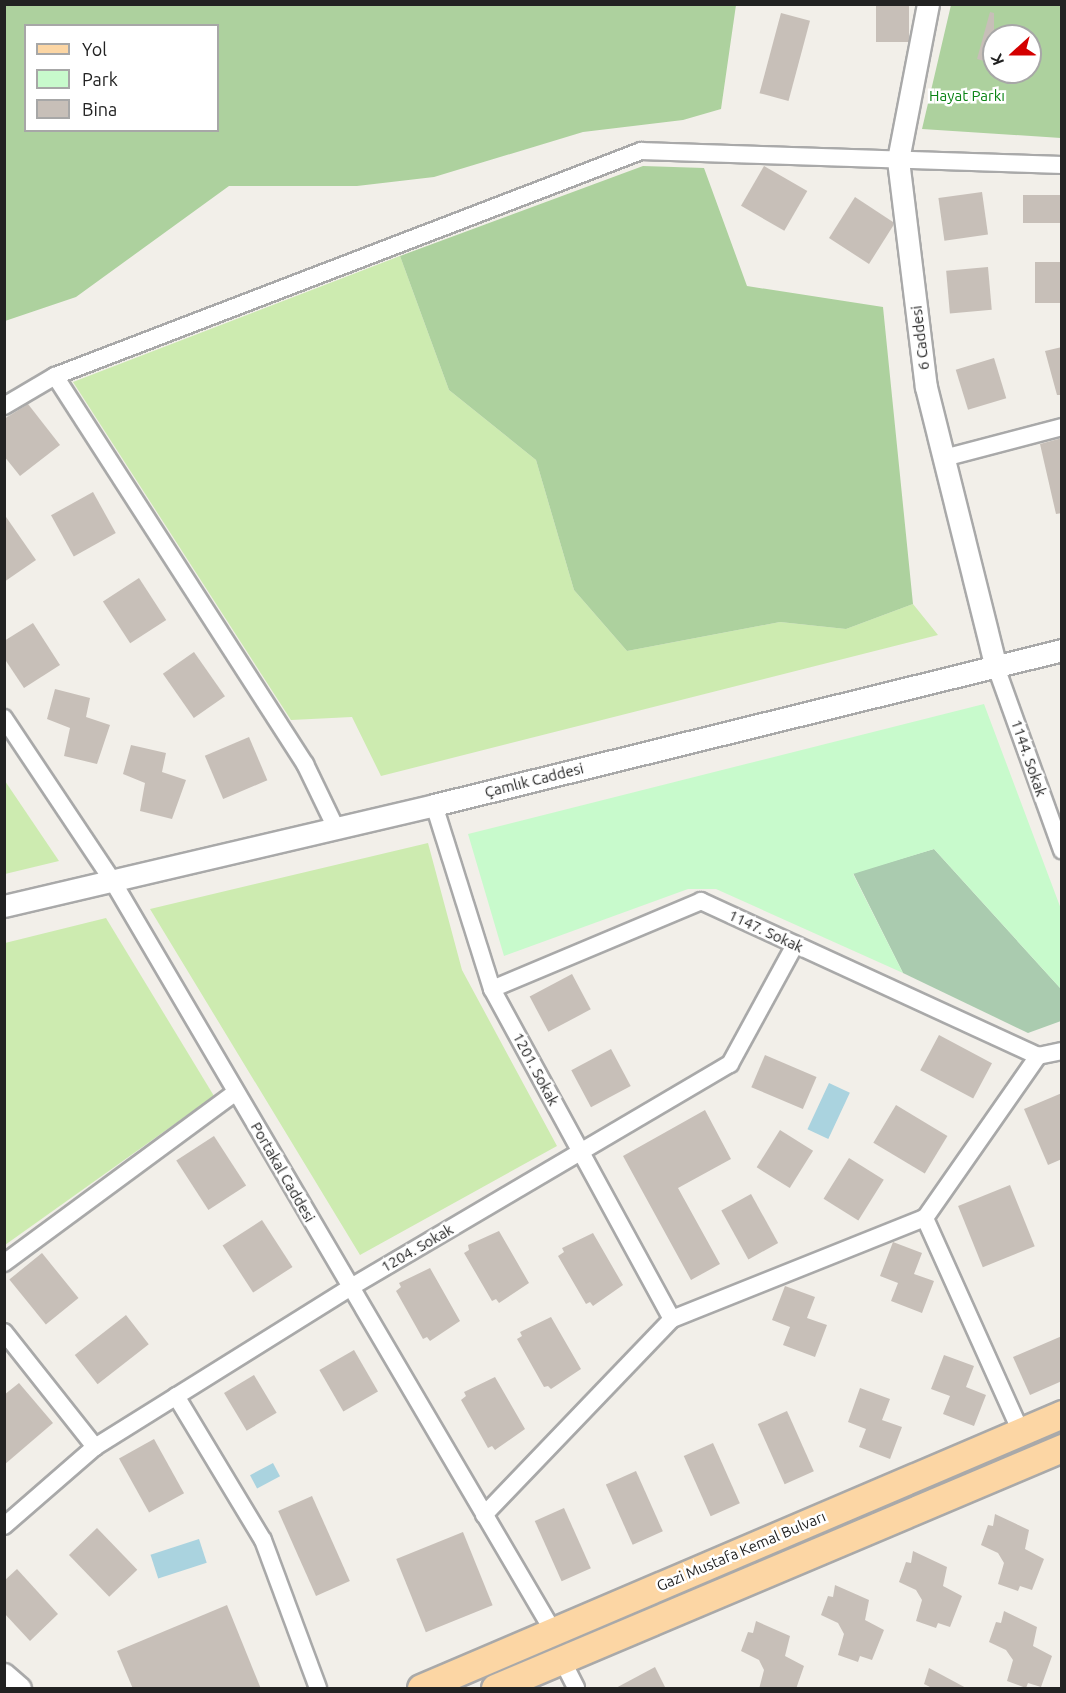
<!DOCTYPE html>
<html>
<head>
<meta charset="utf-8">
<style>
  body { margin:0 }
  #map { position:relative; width:1066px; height:1693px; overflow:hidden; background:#f2efe9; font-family:Ubuntu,sans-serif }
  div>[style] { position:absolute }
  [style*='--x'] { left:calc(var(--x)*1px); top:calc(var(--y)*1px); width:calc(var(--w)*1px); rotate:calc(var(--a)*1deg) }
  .grass>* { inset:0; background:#cdebb0 }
  .forest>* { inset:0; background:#add19e }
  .cemetery>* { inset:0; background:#aacbaf }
  .park>* { inset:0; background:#c8facc }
  .water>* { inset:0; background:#aad3df; transform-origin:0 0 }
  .building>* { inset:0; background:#c7bfb8; transform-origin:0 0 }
  .roads { filter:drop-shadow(2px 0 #a9a9a9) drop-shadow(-2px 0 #a9a9a9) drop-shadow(0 2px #a9a9a9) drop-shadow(0 -2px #a9a9a9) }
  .minor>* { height:16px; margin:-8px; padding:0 8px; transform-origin:8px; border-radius:8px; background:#fff }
  .tertiary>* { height:21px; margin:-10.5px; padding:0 10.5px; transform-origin:10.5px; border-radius:10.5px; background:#fff }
  .primary>* { height:27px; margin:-13.5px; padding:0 13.5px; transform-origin:13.5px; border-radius:13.5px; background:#fcd6a4 }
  span { translate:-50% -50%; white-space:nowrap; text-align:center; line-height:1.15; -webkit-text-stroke:5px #fff; paint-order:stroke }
  .park-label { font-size:15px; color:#0c8416 }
  .street-label { font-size:15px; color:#222 }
  .frame { position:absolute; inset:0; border:6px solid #222; pointer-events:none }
  .legend { position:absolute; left:24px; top:24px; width:195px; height:108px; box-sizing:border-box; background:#fff; border:2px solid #a7a7a7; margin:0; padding:8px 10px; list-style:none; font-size:18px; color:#222 }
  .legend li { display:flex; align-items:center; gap:12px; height:30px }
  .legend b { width:30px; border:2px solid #a7a7a7 }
  .north { position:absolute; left:982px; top:24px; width:60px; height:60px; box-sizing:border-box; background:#fff; border:2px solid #a7a7a7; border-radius:50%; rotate:249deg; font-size:16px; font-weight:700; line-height:24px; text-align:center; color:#222 }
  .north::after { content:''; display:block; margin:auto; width:21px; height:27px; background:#d40000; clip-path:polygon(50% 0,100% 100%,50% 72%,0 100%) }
</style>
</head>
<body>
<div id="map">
  <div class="grass">
    <div style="clip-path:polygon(400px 256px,449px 390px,536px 460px,574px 590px,627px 651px,780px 622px,846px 629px,913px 604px,938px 635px,381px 776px,352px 717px,291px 720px,73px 382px)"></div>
    <div style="clip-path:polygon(4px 781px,5px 781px,59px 861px,5px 874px)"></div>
    <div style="clip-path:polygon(428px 843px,462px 970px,557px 1146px,360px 1255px,150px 909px)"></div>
    <div style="clip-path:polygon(106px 918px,214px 1096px,5px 1245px,5px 943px)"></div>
  </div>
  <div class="forest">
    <div style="clip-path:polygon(evenodd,4px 5px,5px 4px,736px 5px,721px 109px,683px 120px,583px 132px,434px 177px,357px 186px,229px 186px,76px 297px,5px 321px,4px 5px,26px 26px,218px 26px,218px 130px,26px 130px,26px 26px)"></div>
    <div style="clip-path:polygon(evenodd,951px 5px,1061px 5px,1061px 138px,922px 129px,951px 5px,994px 36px,1030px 36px,1030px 72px,994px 72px,994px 36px)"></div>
    <div style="clip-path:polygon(643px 166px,704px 168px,747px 286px,883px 307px,913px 604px,846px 629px,780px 622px,627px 651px,574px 590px,536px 460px,449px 390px,400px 256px)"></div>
  </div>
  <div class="cemetery">
    <div style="clip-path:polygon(934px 849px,1061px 989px,1061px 1021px,1028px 1033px,903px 973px,853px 873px)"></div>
  </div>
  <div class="park">
    <div style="clip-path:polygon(984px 704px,1061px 909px,1061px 989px,934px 849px,853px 874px,903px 973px,716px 889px,688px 889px,504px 956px,468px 834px)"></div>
  </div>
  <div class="water">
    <div style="left:829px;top:1083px;width:23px;height:51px;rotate:25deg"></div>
    <div style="left:273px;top:1463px;width:15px;height:26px;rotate:62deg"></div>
    <div style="left:199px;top:1539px;width:25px;height:51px;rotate:72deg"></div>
  </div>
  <div class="building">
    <div style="left:876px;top:4px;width:33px;height:38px"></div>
    <div style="clip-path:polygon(990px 12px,994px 13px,994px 64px,977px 59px)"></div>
    <div style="left:781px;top:13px;width:30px;height:83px;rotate:15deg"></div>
    <div style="left:764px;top:166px;width:50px;height:46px;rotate:30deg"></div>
    <div style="left:982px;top:192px;width:43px;height:44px;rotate:82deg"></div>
    <div style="left:1062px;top:195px;width:28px;height:39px;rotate:90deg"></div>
    <div style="clip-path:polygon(855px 197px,893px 222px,893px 226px,869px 264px,829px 238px)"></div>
    <div style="left:1062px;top:262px;width:41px;height:27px;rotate:90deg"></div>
    <div style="left:988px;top:267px;width:43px;height:42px;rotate:85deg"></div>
    <div style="clip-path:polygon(1062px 347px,1062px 395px,1057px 395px,1045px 351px)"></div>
    <div style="left:994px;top:358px;width:42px;height:40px;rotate:73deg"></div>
    <div style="clip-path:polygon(28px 404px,60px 445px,20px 476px,4px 456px,4px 419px)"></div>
    <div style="clip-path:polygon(1062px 438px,1062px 513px,1056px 514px,1040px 444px)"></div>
    <div style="left:93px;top:492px;width:47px;height:48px;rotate:61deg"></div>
    <div style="clip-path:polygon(4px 514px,36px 560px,4px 582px)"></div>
    <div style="left:139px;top:578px;width:50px;height:43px;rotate:57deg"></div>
    <div style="clip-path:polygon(33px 623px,60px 665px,24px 688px,4px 658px,4px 641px)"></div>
    <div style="left:194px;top:652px;width:54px;height:38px;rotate:55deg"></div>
    <div style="clip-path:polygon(55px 689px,90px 698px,86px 717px,110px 725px,97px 764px,64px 756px,70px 728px,47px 719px)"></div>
    <div style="left:249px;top:737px;width:47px;height:48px;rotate:67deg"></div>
    <div style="clip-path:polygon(131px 745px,166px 753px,162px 772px,186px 780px,172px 819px,140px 811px,145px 783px,123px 774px)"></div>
    <div style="left:572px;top:974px;width:40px;height:48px;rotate:62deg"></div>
    <div style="left:939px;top:1035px;width:60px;height:40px;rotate:28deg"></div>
    <div style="left:611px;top:1049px;width:42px;height:45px;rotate:62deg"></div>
    <div style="left:765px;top:1055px;width:56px;height:35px;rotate:23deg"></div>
    <div style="clip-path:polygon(1062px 1093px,1062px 1159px,1048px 1165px,1024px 1109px)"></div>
    <div style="left:896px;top:1105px;width:60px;height:44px;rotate:31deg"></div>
    <div style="clip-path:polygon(705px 1110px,731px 1159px,678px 1188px,720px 1264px,691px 1280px,623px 1156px)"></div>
    <div style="left:780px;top:1130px;width:39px;height:44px;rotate:32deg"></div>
    <div style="left:214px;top:1136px;width:59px;height:45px;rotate:57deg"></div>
    <div style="left:849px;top:1158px;width:41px;height:48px;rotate:32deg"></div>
    <div style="left:1010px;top:1185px;width:66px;height:56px;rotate:68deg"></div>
    <div style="left:751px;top:1194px;width:56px;height:34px;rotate:61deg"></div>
    <div style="left:262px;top:1220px;width:56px;height:47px;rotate:57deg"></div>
    <div style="clip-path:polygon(499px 1231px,529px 1283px,499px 1303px,496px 1299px,492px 1301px,464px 1253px,469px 1250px,468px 1245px)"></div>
    <div style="clip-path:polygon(593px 1233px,623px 1285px,593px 1306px,590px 1302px,586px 1304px,558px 1256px,564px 1252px,562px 1248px)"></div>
    <div style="clip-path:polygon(893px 1242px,922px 1253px,914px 1274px,934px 1281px,922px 1313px,891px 1301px,898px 1283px,880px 1276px)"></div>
    <div style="left:42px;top:1253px;width:58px;height:42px;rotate:51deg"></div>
    <div style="clip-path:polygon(430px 1268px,460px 1321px,430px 1341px,427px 1337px,423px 1339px,396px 1291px,401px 1287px,399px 1283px)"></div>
    <div style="clip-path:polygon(785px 1286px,815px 1297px,807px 1318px,827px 1325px,815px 1357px,783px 1345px,790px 1327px,772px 1320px)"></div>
    <div style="left:126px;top:1315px;width:37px;height:65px;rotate:52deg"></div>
    <div style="clip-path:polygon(551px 1317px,581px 1369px,551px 1389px,548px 1386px,544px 1387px,517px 1339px,522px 1336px,520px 1332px)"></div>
    <div style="clip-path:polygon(1062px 1336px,1062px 1381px,1030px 1395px,1013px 1357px)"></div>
    <div style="left:354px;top:1350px;width:48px;height:40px;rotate:60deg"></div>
    <div style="clip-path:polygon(944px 1355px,974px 1366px,966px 1387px,986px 1395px,974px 1426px,943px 1414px,950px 1396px,931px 1389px)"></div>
    <div style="left:254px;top:1375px;width:44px;height:35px;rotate:59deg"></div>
    <div style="clip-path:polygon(495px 1377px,525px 1429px,495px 1450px,492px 1446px,488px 1448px,461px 1400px,466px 1396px,464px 1392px)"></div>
    <div style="clip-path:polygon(19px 1383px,53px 1423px,4px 1465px,4px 1395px)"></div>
    <div style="clip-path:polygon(860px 1388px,890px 1399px,882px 1420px,902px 1427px,890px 1459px,859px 1447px,866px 1429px,848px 1422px)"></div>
    <div style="left:787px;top:1411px;width:66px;height:32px;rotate:66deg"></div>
    <div style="left:154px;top:1439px;width:62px;height:40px;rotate:61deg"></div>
    <div style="left:713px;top:1443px;width:66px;height:32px;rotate:66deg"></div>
    <div style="left:636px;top:1471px;width:66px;height:33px;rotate:66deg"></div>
    <div style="left:312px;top:1496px;width:93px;height:37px;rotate:66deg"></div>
    <div style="left:564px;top:1508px;width:66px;height:32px;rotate:66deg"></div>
    <div style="clip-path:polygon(995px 1514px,1029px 1530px,1025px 1549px,1044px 1559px,1032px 1590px,1020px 1586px,1018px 1591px,998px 1584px,1004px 1563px,998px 1553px,981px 1545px,988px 1525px,993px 1526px)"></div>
    <div style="left:97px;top:1528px;width:58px;height:39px;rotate:46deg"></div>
    <div style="left:463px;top:1532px;width:79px;height:72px;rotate:68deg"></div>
    <div style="clip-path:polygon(913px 1551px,947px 1567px,943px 1586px,962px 1596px,950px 1627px,938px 1623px,936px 1628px,916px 1621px,922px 1600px,916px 1590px,899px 1582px,906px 1562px,911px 1563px)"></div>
    <div style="clip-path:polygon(17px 1569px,58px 1614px,30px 1641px,4px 1613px,4px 1581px)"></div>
    <div style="clip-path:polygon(835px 1585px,869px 1600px,865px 1620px,884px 1630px,872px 1660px,860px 1656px,858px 1662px,838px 1655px,844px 1634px,838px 1623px,821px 1615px,828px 1596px,833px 1597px)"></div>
    <div style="clip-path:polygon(227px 1605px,261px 1689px,133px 1689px,117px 1651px)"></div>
    <div style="clip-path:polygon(1004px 1611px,1037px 1627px,1033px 1646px,1052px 1656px,1041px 1687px,1028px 1683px,1026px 1688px,1007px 1681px,1013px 1660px,1006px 1650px,989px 1642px,996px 1622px,1001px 1623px)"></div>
    <div style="clip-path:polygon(756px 1621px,790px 1636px,785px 1656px,804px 1666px,796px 1689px,759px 1689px,764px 1670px,759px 1660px,741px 1651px,748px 1632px,753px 1633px)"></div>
    <div style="clip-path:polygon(655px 1667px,666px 1689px,614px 1689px)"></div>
    <div style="clip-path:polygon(929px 1668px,968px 1689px,934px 1689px,924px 1684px)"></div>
  </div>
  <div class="roads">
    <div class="minor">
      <div style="--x:55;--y:376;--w:462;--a:57.2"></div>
      <div style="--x:305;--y:764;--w:71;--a:64.2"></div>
      <div style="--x:4;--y:406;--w:59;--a:-30.5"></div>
      <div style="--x:55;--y:376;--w:628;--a:-21"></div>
      <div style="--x:641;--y:151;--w:421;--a:1.9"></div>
      <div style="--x:944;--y:458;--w:122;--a:-14.7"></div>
      <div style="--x:996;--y:667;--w:195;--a:70.2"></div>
      <div style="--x:4;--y:718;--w:195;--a:56.3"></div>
      <div style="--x:112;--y:880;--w:871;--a:59.58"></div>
      <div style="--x:434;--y:805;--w:193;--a:72.5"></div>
      <div style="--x:492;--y:989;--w:376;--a:61.4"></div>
      <div style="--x:492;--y:989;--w:227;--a:-22.8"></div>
      <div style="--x:701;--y:901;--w:371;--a:24.7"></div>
      <div style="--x:4;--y:1263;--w:288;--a:-36.4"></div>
      <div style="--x:4;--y:1332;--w:147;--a:51.6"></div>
      <div style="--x:176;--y:1396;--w:168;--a:58.9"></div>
      <div style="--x:263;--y:1540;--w:158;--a:69.6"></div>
      <div style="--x:1021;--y:1432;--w:235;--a:-114.2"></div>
      <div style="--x:925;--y:1218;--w:198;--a:-55.1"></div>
      <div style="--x:1038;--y:1056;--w:25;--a:-12"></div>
      <div style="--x:484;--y:1515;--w:272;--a:-46.2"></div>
      <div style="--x:672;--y:1319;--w:272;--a:-21.8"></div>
      <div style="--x:4;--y:1526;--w:121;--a:-41"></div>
      <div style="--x:95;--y:1447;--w:302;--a:-32"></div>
      <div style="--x:351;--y:1287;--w:440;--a:-30.5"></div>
      <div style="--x:730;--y:1064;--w:136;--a:-61.4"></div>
      <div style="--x:562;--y:1660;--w:31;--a:63"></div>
    </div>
    <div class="tertiary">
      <div style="--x:928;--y:4;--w:159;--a:100.9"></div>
      <div style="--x:898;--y:160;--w:229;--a:83"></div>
      <div style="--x:926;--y:387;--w:289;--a:76"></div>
      <div style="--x:4;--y:906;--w:442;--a:-13.2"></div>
      <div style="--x:434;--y:805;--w:647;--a:-13.86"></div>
      <div style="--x:4;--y:1674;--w:21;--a:41"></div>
    </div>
    <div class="primary">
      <div style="--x:421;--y:1688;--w:697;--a:-23.14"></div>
      <div style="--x:495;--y:1688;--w:616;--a:-22.94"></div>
    </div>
  </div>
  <div class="park-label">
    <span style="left:967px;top:96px">Hayat Parkı</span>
  </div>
  <div class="street-label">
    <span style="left:920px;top:338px;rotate:-97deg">6 Caddesi</span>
    <span style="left:1029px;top:758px;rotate:71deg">1144. Sokak</span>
    <span style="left:534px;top:780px;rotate:-14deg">Çamlık Caddesi</span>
    <span style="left:766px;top:931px;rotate:25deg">1147. Sokak</span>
    <span style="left:536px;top:1069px;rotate:62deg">1201. Sokak</span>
    <span style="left:283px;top:1172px;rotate:60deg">Portakal Caddesi</span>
    <span style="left:417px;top:1248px;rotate:-30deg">1204. Sokak</span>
    <span style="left:741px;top:1551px;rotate:-23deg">Gazi Mustafa Kemal Bulvarı</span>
  </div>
  <div class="frame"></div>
  <ul class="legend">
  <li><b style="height:8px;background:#fcd6a4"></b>Yol</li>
  <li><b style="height:16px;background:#c8facc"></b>Park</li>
  <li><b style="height:16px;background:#c7bfb8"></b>Bina</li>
  </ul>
  <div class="north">K</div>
</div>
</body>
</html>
